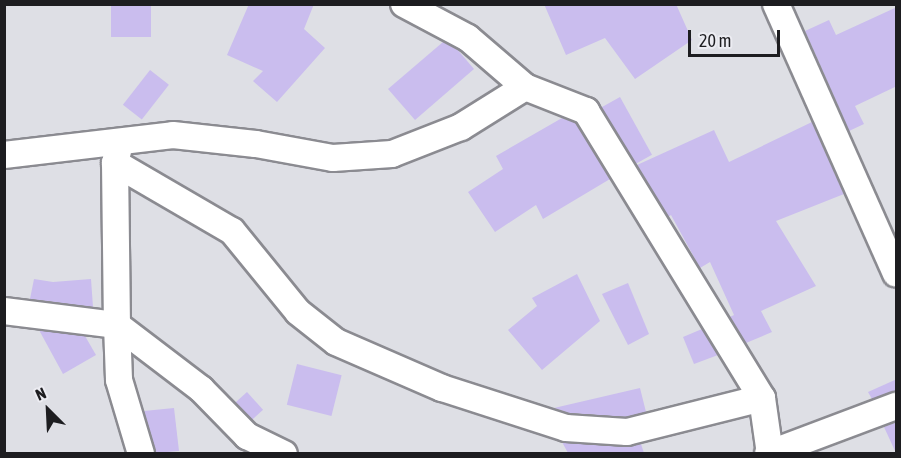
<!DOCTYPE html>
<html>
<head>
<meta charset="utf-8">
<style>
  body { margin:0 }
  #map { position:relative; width:901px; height:458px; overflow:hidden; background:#dedfe5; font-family:"Asap Condensed",sans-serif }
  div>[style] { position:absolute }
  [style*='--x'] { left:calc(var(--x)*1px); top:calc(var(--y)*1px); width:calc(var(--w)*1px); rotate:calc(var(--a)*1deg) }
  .building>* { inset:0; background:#cabdee; transform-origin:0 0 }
  .roads { filter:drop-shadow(2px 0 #8b8b91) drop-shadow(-2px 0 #8b8b91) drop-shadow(0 2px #8b8b91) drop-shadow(0 -2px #8b8b91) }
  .minor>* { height:26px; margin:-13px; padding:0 13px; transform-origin:13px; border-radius:13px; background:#fff }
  span { translate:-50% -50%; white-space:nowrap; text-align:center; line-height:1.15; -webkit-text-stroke:5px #ececf2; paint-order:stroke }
  .frame { position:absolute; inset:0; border:6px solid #1d1d20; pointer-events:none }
  .north { position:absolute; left:18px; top:380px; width:60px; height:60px; -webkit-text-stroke:4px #ececf2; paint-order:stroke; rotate:336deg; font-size:16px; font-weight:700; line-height:24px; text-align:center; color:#1d1d20 }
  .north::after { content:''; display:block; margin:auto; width:21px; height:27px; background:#1d1d20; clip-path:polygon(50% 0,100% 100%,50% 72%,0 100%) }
  .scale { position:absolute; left:688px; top:30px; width:92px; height:27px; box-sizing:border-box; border:3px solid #1d1d20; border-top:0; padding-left:8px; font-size:18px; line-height:21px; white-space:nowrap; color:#1d1d20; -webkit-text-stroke:4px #ececf2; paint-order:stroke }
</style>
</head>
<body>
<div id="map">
  <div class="building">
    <div style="left:111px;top:4px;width:40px;height:33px"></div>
    <div style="clip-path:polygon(249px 4px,314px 4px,304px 29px,325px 48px,277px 102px,253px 81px,263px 71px,227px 55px)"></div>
    <div style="clip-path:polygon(544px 4px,676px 4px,692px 40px,635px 79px,605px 38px,566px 55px)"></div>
    <div style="clip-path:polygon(897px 7px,897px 86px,855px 106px,864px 124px,849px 131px,805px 31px,829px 20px,836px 35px)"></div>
    <div style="clip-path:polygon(443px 42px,456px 48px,474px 69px,415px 120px,388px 89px)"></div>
    <div style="left:150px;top:70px;width:24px;height:44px;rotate:38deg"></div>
    <div style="left:620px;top:97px;width:66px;height:21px;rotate:61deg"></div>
    <div style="clip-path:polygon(562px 118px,576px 123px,610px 179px,543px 219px,536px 205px,495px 232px,468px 192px,503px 169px,496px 156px)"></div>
    <div style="clip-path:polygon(812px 122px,844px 194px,776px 221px,816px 286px,761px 311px,772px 332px,746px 343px,730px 317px,734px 315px,710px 262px,700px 268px,671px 215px,668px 217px,637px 165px,714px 130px,729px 162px)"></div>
    <div style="clip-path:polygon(577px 274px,600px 321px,542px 370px,508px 330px,537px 306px,532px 298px)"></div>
    <div style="clip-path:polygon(34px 279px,53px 282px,91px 279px,93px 307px,30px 299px)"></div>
    <div style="clip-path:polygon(628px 283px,649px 334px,628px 345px,602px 294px)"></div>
    <div style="clip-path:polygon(702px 329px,718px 355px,694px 364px,683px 337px)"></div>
    <div style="clip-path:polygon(39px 330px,85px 336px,96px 355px,63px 374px)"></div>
    <div style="left:297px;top:364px;width:46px;height:42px;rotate:14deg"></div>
    <div style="clip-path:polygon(897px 379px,897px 391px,872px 399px,868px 392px)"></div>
    <div style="clip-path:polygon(640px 388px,646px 412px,626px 417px,569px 413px,554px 408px)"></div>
    <div style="left:247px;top:392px;width:24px;height:16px;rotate:48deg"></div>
    <div style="clip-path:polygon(174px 408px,179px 451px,156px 453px,144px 411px)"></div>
    <div style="clip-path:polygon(897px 422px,897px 453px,896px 453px,884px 427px)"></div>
    <div style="clip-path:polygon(562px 442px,626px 447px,641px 444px,644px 453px,568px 453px)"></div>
  </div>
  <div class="roads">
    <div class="minor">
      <div style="--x:404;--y:4;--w:72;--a:28"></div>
      <div style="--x:468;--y:38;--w:75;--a:40.7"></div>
      <div style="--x:525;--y:87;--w:66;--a:21.5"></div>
      <div style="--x:586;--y:111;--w:337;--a:58.5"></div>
      <div style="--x:762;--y:398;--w:57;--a:81.9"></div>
      <div style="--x:776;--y:4;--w:295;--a:66"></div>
      <div style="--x:118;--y:151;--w:12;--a:104"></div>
      <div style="--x:115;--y:163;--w:162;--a:89.3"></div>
      <div style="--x:117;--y:325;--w:106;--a:37.3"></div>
      <div style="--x:201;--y:389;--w:66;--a:45.6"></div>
      <div style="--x:247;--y:436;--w:41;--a:25.9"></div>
      <div style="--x:4;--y:155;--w:170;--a:-6.7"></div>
      <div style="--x:173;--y:135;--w:83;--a:6.2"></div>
      <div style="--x:256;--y:144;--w:78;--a:10.3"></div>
      <div style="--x:333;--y:158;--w:59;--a:-3.9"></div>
      <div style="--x:392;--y:154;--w:74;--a:-21.4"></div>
      <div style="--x:461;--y:127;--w:75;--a:-32"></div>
      <div style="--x:115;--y:163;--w:135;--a:30.2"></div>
      <div style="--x:232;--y:231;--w:104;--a:50.8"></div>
      <div style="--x:298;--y:312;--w:48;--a:38.3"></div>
      <div style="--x:336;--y:342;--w:116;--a:23.5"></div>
      <div style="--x:442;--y:388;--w:130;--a:17.9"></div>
      <div style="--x:566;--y:428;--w:61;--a:3.8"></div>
      <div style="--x:627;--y:432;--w:139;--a:-14.1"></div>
      <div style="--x:4;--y:311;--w:114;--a:7.1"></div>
      <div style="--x:117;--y:325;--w:55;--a:87.9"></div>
      <div style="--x:119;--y:380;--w:77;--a:73.4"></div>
      <div style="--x:768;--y:454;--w:137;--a:-20.6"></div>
    </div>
  </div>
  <div class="frame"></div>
  <div class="north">N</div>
  <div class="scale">20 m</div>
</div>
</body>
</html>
